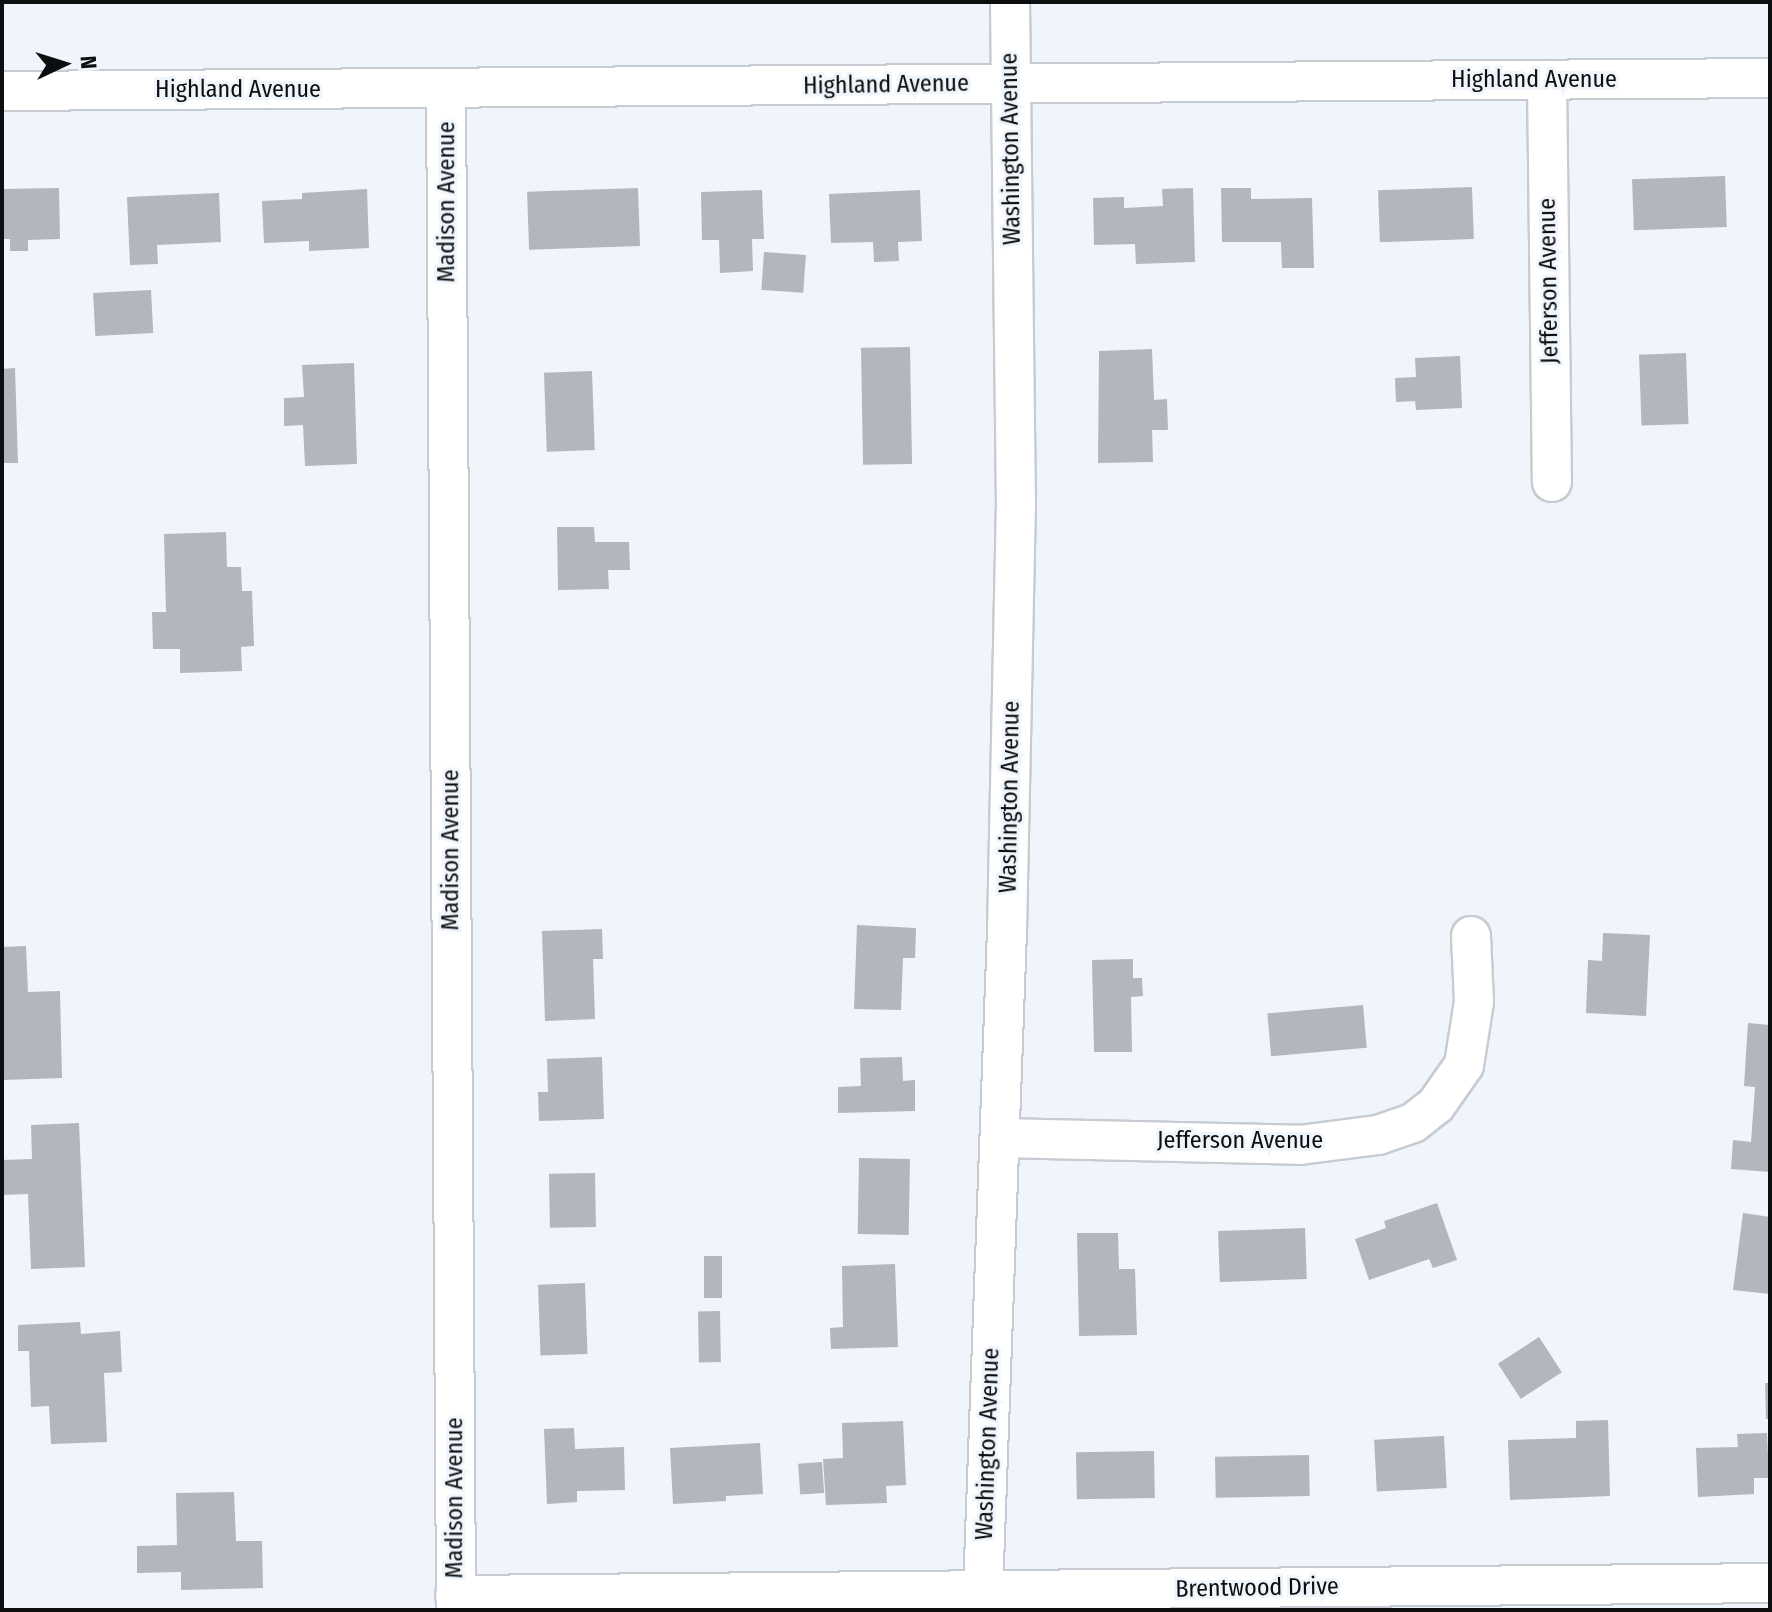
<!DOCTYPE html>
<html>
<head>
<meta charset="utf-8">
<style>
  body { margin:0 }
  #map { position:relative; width:1772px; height:1612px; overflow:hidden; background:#eff5fb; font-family:"Fira Sans Condensed",sans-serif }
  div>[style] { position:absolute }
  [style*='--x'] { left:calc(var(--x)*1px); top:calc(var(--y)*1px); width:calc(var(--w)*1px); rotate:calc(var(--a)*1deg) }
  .building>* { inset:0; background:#b1b7bc; transform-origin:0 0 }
  .roads { filter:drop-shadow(2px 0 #c6ccd2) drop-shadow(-2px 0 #c6ccd2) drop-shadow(0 2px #c6ccd2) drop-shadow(0 -2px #c6ccd2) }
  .minor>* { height:38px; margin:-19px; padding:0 19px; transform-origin:19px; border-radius:19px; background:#fff }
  span { translate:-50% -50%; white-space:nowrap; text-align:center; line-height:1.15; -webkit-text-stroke:6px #eff5fb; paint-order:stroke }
  .street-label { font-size:24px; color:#0c0e10 }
  .frame { position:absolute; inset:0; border:4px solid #0c0e10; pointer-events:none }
  .north { position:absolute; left:24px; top:24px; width:80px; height:80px; -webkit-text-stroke:6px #eff5fb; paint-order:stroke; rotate:86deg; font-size:22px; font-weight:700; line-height:32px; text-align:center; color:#0c0e10 }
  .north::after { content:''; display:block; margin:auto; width:28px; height:36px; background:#0c0e10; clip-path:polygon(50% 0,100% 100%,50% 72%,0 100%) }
</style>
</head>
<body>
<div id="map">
  <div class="building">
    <div style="left:1725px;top:176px;width:51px;height:93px;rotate:88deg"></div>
    <div style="left:1472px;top:187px;width:52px;height:94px;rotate:88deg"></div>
    <div style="clip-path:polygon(59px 188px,60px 239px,28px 240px,28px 251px,10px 251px,10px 239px,2px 239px,2px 189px)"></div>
    <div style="left:638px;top:188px;width:58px;height:111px;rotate:88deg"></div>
    <div style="clip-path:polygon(1193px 188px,1195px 262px,1136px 264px,1135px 244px,1094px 245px,1093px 198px,1124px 197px,1124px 208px,1163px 206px,1162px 189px)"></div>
    <div style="clip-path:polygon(1221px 188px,1251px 188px,1251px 199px,1312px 198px,1314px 268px,1282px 268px,1281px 242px,1222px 242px)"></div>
    <div style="clip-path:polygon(367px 189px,369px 248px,309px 251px,309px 241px,264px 243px,262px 201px,302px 199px,302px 193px)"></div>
    <div style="clip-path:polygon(762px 190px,764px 239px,752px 239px,753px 271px,720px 273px,719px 240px,702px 240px,701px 192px)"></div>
    <div style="clip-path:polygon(920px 190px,922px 241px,898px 242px,899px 261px,874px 262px,873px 242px,831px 243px,829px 194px)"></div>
    <div style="clip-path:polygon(219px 193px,221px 242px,157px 245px,158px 264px,130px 265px,127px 197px)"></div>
    <div style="left:764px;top:252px;width:42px;height:38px;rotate:4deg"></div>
    <div style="left:151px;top:290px;width:43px;height:58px;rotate:87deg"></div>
    <div style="left:910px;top:347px;width:117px;height:49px;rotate:89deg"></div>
    <div style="clip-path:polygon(1152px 349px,1154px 400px,1167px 399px,1168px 430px,1152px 430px,1153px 462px,1098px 463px,1099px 351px)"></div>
    <div style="left:1686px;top:353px;width:71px;height:47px;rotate:88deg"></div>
    <div style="clip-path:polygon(1460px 356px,1462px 408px,1416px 410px,1415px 401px,1396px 402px,1395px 378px,1416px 377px,1415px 358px)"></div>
    <div style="clip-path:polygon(354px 363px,357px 464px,305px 466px,303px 425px,284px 426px,284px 398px,304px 397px,302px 365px)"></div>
    <div style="clip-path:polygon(15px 368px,18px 463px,2px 463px,2px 369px)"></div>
    <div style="left:592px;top:371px;width:79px;height:48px;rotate:88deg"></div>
    <div style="clip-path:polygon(557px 527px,594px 527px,595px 542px,629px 542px,630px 570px,608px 570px,609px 589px,558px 590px)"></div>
    <div style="clip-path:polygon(226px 532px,227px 567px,241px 567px,242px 591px,252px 591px,254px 646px,241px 647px,242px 671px,180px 673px,180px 649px,153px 649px,152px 612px,166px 612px,164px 534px)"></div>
    <div style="clip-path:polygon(857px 925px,916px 928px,915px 958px,903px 958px,901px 1010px,854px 1009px)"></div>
    <div style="clip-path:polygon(602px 929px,603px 959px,593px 959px,595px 1019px,545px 1021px,542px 931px)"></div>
    <div style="clip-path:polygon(1603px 933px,1650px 935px,1646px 1016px,1586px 1013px,1588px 960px,1602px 961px)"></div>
    <div style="clip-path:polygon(26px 946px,28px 992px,60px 991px,62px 1078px,2px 1080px,2px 947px)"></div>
    <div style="clip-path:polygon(1133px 959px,1133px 978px,1142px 978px,1143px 996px,1131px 997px,1132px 1052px,1094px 1052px,1092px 960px)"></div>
    <div style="left:1363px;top:1005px;width:43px;height:96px;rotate:85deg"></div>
    <div style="clip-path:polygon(1748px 1023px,1770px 1025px,1770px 1172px,1731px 1169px,1733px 1140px,1751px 1142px,1755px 1087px,1744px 1086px)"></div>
    <div style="clip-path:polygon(602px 1057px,604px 1119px,539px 1121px,538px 1092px,548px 1092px,547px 1059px)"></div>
    <div style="clip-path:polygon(902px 1057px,903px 1081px,915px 1080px,915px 1111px,838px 1113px,838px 1087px,861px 1086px,860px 1058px)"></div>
    <div style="clip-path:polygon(79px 1123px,85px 1267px,31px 1269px,28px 1194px,2px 1195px,2px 1160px,32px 1159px,31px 1125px)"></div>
    <div style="left:859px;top:1158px;width:51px;height:76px;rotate:1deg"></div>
    <div style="left:595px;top:1173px;width:54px;height:46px;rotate:89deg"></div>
    <div style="clip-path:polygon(1437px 1203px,1457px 1260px,1433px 1268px,1429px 1259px,1369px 1280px,1355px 1239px,1386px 1228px,1384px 1221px)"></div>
    <div style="clip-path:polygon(1743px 1213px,1770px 1217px,1770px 1294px,1733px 1290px)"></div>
    <div style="left:1305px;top:1228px;width:51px;height:87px;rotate:88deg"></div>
    <div style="clip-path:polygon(1077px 1233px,1118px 1233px,1119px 1269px,1135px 1269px,1137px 1335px,1079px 1336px)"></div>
    <div style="left:722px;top:1256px;width:42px;height:18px;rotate:90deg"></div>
    <div style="clip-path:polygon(895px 1264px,898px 1347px,831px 1349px,830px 1328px,843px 1327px,842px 1266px)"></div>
    <div style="left:585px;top:1283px;width:71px;height:47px;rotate:88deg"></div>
    <div style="left:720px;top:1311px;width:51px;height:22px;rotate:89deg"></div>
    <div style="clip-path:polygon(80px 1322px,81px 1334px,120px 1331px,122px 1372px,104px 1373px,107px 1442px,51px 1444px,49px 1406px,31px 1407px,29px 1351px,18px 1351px,18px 1325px)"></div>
    <div style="left:1539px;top:1337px;width:42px;height:49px;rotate:57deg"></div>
    <div style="clip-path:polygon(1765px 1383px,1770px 1383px,1770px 1419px,1766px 1419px)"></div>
    <div style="clip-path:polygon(1608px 1420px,1610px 1496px,1510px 1500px,1508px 1440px,1576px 1438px,1576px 1421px)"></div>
    <div style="clip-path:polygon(903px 1421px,906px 1485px,886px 1486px,887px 1503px,826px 1505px,823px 1459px,843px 1458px,842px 1423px)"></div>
    <div style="clip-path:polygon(574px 1428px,575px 1449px,624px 1447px,625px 1490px,577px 1491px,577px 1502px,547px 1504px,544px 1429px)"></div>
    <div style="clip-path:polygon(1767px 1433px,1769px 1478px,1754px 1478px,1754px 1494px,1698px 1497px,1696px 1448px,1738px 1447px,1737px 1434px)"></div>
    <div style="left:1444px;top:1436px;width:52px;height:70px;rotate:87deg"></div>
    <div style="clip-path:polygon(760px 1443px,763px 1494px,726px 1496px,726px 1501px,673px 1504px,670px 1448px)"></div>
    <div style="left:1154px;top:1451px;width:47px;height:78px;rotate:89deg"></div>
    <div style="left:1309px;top:1455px;width:41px;height:94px;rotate:89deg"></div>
    <div style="left:822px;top:1462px;width:31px;height:24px;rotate:86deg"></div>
    <div style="clip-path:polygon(234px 1492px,236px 1541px,262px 1541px,263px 1588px,181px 1590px,181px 1572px,137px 1573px,137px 1546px,177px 1545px,176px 1493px)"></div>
  </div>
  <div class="roads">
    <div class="minor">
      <div style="--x:1547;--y:80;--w:402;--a:89.3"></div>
      <div style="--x:446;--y:89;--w:1521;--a:89.62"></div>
      <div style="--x:2;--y:91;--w:1768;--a:-0.42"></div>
      <div style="--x:1000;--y:1138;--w:300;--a:1.3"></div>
      <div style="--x:1300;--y:1145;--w:79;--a:-7.3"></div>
      <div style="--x:1378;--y:1135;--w:37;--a:-19"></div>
      <div style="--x:1413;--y:1123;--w:29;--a:-38"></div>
      <div style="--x:1436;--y:1105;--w:49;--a:-55"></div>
      <div style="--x:1464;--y:1065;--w:64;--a:-81"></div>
      <div style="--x:1474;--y:1002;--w:66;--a:-92.6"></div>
      <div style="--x:983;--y:1591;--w:660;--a:-87.92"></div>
      <div style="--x:1007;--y:931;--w:424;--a:-88.8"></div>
      <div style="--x:1016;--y:507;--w:505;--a:-90.68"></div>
      <div style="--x:455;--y:1595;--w:1315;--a:-0.52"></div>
    </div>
  </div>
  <div class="street-label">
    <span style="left:1534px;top:80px">Highland Avenue</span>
    <span style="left:886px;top:85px;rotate:-1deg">Highland Avenue</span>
    <span style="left:238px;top:90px">Highland Avenue</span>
    <span style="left:1011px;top:149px;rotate:-91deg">Washington Avenue</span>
    <span style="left:447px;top:202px;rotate:-90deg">Madison Avenue</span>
    <span style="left:1549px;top:281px;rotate:-91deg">Jefferson Avenue</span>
    <span style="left:1010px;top:797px;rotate:-89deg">Washington Avenue</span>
    <span style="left:451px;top:850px;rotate:-90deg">Madison Avenue</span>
    <span style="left:1240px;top:1141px">Jefferson Avenue</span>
    <span style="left:988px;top:1444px;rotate:-88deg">Washington Avenue</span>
    <span style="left:455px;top:1498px;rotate:-90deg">Madison Avenue</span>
    <span style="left:1257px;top:1588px;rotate:-1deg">Brentwood Drive</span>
  </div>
  <div class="frame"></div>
  <div class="north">N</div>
</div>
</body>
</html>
